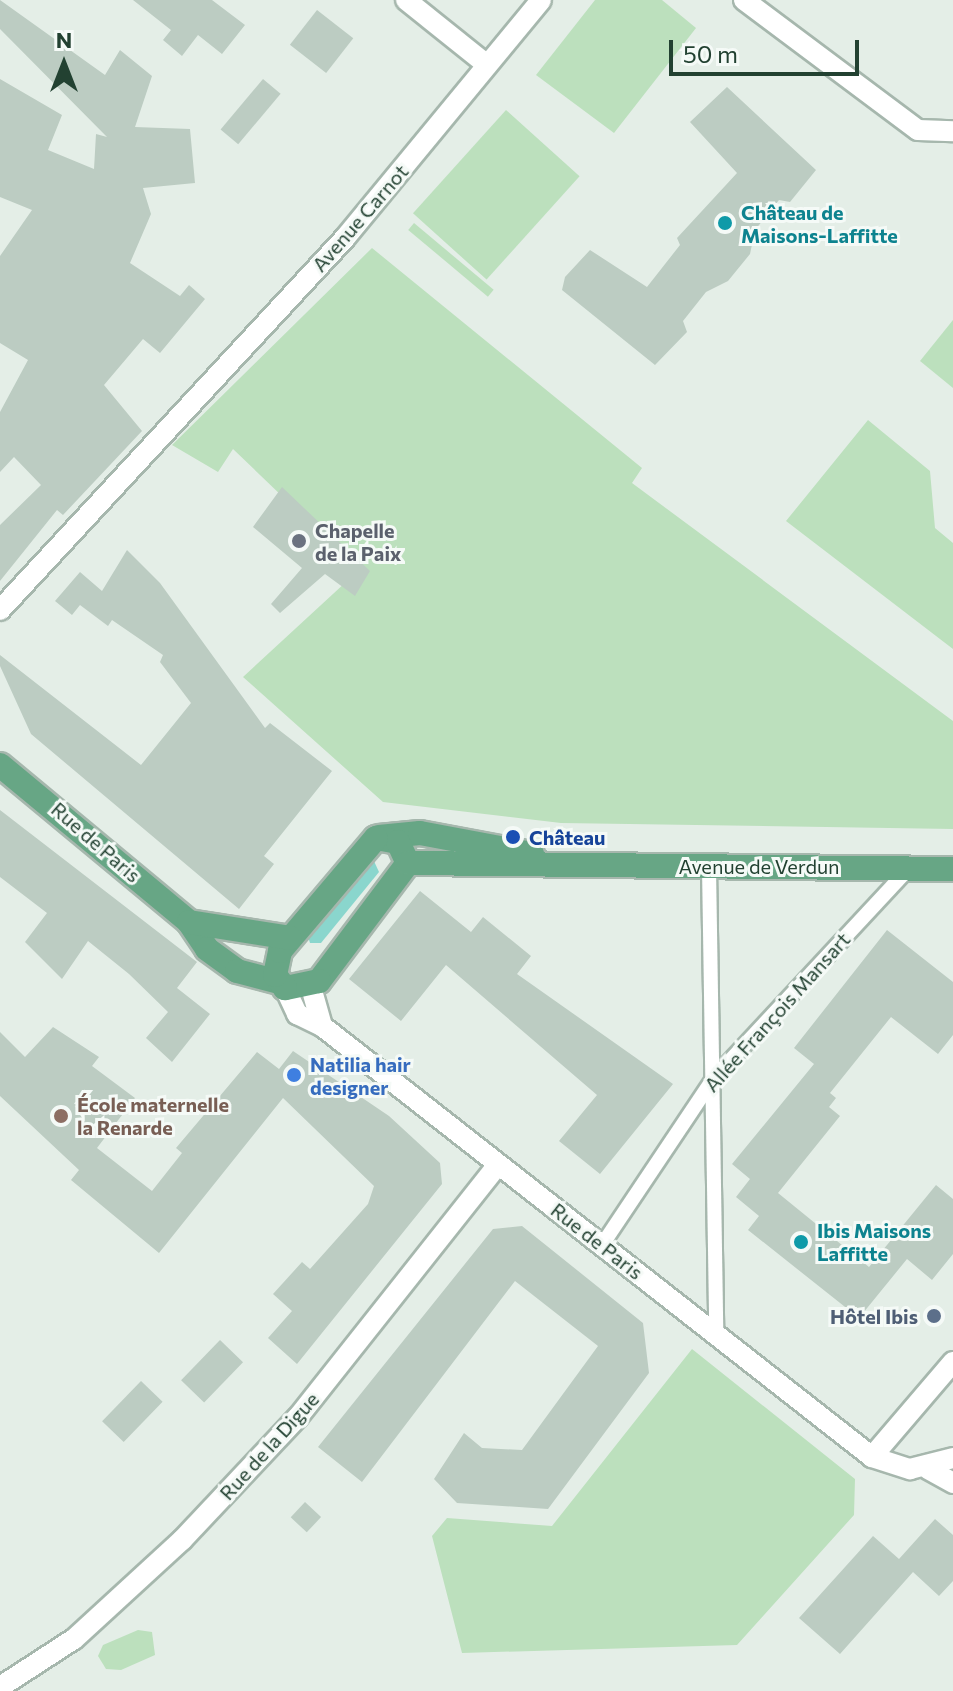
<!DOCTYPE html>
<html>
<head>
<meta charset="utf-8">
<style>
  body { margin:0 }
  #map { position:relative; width:953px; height:1691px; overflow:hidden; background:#e4eee7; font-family:Commissioner,sans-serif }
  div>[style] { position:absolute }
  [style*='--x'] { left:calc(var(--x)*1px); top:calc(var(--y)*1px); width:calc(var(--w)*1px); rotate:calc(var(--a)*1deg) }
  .green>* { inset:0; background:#bce0bd; transform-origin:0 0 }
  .water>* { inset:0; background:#8ad6cd }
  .building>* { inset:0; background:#bcccc2; transform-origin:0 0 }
  .roads { filter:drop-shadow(2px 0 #a6b7ad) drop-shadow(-2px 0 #a6b7ad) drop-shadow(0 2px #a6b7ad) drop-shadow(0 -2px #a6b7ad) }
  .pedestrian>* { height:14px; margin:-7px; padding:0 7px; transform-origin:7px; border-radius:7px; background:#fff }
  .minor>* { height:20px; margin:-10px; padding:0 10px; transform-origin:10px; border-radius:10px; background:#fff }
  .primary>* { height:24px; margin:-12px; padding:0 12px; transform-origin:12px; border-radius:12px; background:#67a685 }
  .dots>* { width:22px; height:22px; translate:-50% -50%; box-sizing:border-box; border:4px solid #f5faf7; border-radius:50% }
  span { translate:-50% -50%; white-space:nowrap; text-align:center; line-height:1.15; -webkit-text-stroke:6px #f5faf7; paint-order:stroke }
  .culture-label { font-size:20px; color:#0d838f; font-weight:700 }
  .left { translate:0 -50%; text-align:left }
  .street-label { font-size:20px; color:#224131 }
  .worship-label { font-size:20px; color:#5b616d; font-weight:700 }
  .transit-label { font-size:20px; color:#164399; font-weight:700 }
  .shop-label { font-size:20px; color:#366cbe; font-weight:700 }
  .education-label { font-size:20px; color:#785e54; font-weight:700 }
  .service-label { font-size:20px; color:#4e5e75; font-weight:700 }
  .right { translate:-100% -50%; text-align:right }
  .north { position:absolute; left:24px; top:24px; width:80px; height:80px; -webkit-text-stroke:6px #f5faf7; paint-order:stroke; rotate:0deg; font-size:22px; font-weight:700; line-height:32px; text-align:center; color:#224131 }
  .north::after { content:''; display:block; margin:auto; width:28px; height:36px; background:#224131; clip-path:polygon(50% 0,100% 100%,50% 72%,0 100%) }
  .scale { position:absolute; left:669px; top:40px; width:190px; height:36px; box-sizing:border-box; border:4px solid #224131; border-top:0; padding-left:10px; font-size:24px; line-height:28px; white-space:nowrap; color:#224131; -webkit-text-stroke:6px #f5faf7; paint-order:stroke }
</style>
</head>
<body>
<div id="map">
  <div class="green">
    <div style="clip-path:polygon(595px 0,662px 0,696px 28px,614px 133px,536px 75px)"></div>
    <div style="left:506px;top:110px;width:99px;height:139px;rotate:42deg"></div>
    <div style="left:414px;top:223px;width:104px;height:9px;rotate:40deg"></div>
    <div style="clip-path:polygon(372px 248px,642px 468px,632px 483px,953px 721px,953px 829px,561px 823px,383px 802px,243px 677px,359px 570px,233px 449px,218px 472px,172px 445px)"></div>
    <div style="clip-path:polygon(953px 320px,953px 388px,920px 361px)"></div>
    <div style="clip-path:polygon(868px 420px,930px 471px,935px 528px,953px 543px,953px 649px,786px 521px)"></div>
    <div style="clip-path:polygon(692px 1349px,855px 1479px,854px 1515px,737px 1645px,462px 1653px,432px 1536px,447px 1518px,552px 1526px)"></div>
    <div style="clip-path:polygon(138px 1630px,152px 1632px,155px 1655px,121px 1670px,106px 1669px,98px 1656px,103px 1645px)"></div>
  </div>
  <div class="water">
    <div style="clip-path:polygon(373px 859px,379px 872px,321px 943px,310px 943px,307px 933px)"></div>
  </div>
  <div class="building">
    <div style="clip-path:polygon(0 0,105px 75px,120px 50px,152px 76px,135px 127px,190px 129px,195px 183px,143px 188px,151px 214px,130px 263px,180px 296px,189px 285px,205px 299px,160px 353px,143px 339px,104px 385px,142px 431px,63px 515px,57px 510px,0 581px,0 525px,41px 485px,14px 457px,0 472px,0 412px,28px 360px,0 343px,0 256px,32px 210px,0 197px,0 79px,62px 115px,48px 150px,94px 169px,96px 134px,107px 137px,0 29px)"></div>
    <div style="clip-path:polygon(133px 0,212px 0,245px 25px,222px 54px,198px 35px,182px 56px,163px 40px,171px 30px)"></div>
    <div style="left:317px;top:10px;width:46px;height:44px;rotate:38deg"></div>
    <div style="left:263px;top:79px;width:23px;height:66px;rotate:40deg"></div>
    <div style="clip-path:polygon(727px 87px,816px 170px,790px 202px,779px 200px,755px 230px,750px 254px,728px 281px,706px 292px,683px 321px,687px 332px,655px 365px,562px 290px,565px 277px,590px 250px,647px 287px,680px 245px,677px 238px,737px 173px,690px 122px)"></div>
    <div style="clip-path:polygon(282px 487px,370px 571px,355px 596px,325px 574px,280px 613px,271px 604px,302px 568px,253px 527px)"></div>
    <div style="clip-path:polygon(127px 550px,160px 583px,265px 728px,270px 723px,332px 771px,264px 856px,274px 864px,239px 909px,31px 734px,0 666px,0 655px,141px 765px,191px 703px,160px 662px,163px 655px,112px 620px,108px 626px,80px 605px,72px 615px,55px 601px,80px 572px,102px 591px)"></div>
    <div style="clip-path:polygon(0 810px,197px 962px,177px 988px,210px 1014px,172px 1062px,146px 1038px,168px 1012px,129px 974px,88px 941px,62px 979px,25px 942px,47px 913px,0 877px)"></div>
    <div style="clip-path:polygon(420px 891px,471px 932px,483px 917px,531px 956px,517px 974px,673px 1084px,600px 1174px,559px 1141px,597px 1095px,446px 965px,401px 1021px,349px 979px)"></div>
    <div style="clip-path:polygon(887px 930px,953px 982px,953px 1035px,938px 1054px,891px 1017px,830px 1093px,836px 1098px,829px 1107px,840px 1116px,778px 1193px,869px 1267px,936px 1185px,953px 1199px,953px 1254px,932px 1280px,907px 1259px,859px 1318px,748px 1230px,759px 1216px,736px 1197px,750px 1179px,732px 1164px,814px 1064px,794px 1048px)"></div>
    <div style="clip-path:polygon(53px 1027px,99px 1057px,92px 1066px,135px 1098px,97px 1148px,152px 1191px,182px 1153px,176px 1148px,257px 1052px,279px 1069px,293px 1051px,389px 1116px,440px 1163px,442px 1184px,297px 1364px,268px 1338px,292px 1311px,273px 1294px,302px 1262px,310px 1269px,368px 1204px,374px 1186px,283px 1098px,159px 1253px,71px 1180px,79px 1170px,0 1096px,0 1032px,25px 1057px)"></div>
    <div style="clip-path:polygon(522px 1226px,643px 1323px,649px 1373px,548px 1509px,457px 1503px,434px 1479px,464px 1433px,482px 1448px,522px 1450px,598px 1346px,515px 1281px,362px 1482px,318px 1447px,493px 1229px)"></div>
    <div style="left:220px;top:1340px;width:32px;height:56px;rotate:44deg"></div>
    <div style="left:141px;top:1381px;width:30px;height:56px;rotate:44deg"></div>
    <div style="left:305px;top:1502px;width:22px;height:21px;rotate:43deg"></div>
    <div style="clip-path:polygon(935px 1519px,953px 1535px,953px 1581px,939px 1596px,913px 1572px,840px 1654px,799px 1618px,873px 1536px,899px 1559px)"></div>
  </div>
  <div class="roads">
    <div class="pedestrian">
      <div style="--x:709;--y:867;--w:466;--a:89.1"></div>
      <div style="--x:602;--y:1245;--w:200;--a:-56.2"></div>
      <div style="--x:713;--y:1079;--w:288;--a:-47.1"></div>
    </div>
    <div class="minor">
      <div style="--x:406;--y:0;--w:102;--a:38.7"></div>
      <div style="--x:744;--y:0;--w:217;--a:36.8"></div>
      <div style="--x:918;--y:130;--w:35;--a:2"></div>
      <div style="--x:0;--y:610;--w:507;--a:-47.16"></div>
      <div style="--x:345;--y:238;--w:308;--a:-50.5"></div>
      <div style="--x:311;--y:987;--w:41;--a:74.2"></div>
      <div style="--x:285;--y:988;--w:29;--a:65"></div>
      <div style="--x:297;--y:1014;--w:28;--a:26"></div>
      <div style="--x:322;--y:1026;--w:699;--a:38.08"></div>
      <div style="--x:953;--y:1362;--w:125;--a:130.5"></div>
      <div style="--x:872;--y:1457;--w:40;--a:18"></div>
      <div style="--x:910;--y:1469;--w:44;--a:-14.3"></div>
      <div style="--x:928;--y:1469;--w:29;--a:29"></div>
      <div style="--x:0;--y:1687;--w:88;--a:-33"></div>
      <div style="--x:74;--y:1639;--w:147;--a:-42.5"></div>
      <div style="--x:182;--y:1540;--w:169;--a:-46.7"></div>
      <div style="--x:298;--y:1417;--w:322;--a:-51.6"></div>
    </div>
    <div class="primary">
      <div style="--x:0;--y:765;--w:246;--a:39.7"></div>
      <div style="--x:189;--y:922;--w:32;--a:56"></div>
      <div style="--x:207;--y:949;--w:37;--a:36"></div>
      <div style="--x:237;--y:971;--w:43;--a:14.7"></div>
      <div style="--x:379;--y:837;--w:41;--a:-5.6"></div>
      <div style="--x:420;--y:833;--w:114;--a:10.6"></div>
      <div style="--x:376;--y:838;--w:22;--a:10"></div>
      <div style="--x:398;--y:842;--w:23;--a:65"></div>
      <div style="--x:408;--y:863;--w:148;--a:127"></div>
      <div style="--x:319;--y:981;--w:35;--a:168"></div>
      <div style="--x:285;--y:988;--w:16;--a:-128"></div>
      <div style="--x:275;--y:975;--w:25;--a:-78"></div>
      <div style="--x:280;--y:951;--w:148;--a:-49.7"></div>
      <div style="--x:408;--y:863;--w:545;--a:0.63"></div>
      <div style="--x:189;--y:922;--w:102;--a:9"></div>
    </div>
  </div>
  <div class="dots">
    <div style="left:725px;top:223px;background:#0f9aa8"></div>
    <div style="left:299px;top:541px;background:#6b7280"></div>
    <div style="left:513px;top:837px;background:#1a4fb4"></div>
    <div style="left:294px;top:1075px;background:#3f7fe0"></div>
    <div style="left:61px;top:1116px;background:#8d6e63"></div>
    <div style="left:801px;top:1242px;background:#0f9aa8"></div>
    <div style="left:934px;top:1316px;background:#5c6f8a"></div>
  </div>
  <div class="culture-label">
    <span class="left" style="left:741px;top:224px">Château de<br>Maisons-Laffitte</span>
    <span class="left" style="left:817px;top:1242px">Ibis Maisons<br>Laffitte</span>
  </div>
  <div class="street-label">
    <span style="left:360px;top:218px;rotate:-49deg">Avenue Carnot</span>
    <span style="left:96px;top:842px;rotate:41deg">Rue de Paris</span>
    <span style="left:759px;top:866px">Avenue de Verdun</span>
    <span style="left:777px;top:1012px;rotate:-48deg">Allée François Mansart</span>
    <span style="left:597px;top:1241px;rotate:38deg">Rue de Paris</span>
    <span style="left:269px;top:1446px;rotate:-48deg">Rue de la Digue</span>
  </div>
  <div class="worship-label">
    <span class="left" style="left:315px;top:542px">Chapelle<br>de la Paix</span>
  </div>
  <div class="transit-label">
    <span class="left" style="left:529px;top:837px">Château</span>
  </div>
  <div class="shop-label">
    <span class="left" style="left:310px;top:1076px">Natilia hair<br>designer</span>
  </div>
  <div class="education-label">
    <span class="left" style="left:77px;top:1116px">École maternelle<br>la Renarde</span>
  </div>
  <div class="service-label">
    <span class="right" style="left:918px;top:1316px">Hôtel Ibis</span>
  </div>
  <div class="north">N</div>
  <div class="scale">50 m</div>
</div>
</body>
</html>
